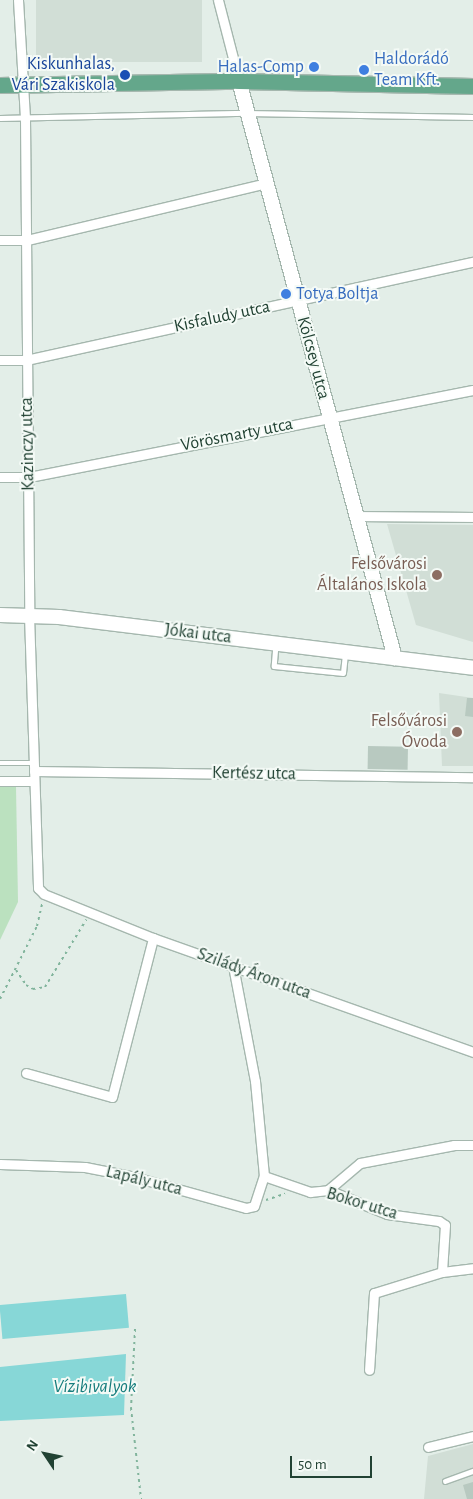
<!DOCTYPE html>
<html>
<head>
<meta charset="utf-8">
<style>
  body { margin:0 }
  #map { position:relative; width:473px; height:1499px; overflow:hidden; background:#e3eee8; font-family:"Alegreya Sans",sans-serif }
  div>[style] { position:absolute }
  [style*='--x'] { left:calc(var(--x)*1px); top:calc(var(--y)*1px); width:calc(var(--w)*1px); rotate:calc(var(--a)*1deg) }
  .built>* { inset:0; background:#d1ded6; transform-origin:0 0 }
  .green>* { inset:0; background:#bbe1bf }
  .water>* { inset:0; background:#87d7d7; transform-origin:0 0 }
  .building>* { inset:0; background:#b8c9c0; transform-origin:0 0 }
  .path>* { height:2px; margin-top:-1px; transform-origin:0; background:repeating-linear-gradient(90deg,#81b49c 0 2.5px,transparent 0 6.5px) }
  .roads { filter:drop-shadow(1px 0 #a5b7ae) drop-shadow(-1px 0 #a5b7ae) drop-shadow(0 1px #a5b7ae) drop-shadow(0 -1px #a5b7ae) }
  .lane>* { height:4.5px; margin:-2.25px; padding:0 2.25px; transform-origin:2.25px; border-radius:2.25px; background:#fff }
  .street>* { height:9px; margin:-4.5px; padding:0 4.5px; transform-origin:4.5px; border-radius:4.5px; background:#fff }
  .secondary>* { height:14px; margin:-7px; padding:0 7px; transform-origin:7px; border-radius:7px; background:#fff }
  .primary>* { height:15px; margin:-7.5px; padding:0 7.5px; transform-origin:7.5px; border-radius:7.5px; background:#64a78b }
  .dots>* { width:14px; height:14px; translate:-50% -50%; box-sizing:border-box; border:2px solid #f4faf6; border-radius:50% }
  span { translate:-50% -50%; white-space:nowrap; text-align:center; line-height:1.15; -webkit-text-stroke:4px #f4faf6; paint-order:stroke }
  .shop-label { font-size:18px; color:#366cbe }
  .left { translate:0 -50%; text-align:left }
  .right { translate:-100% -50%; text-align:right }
  .transit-label { font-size:18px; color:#164399 }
  .street-label { font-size:18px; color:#214233 }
  .education-label { font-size:18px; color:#785e54 }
  .water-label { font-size:19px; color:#167d7d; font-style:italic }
  .north { position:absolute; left:20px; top:1429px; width:50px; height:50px; -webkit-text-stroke:4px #f4faf6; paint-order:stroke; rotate:304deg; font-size:14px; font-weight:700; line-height:20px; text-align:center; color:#214233 }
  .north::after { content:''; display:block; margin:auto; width:18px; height:22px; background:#214233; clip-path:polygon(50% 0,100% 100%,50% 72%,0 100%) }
  .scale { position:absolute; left:290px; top:1456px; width:82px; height:22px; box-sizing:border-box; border:2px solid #214233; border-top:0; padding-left:6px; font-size:15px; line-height:18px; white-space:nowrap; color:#214233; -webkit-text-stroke:4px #f4faf6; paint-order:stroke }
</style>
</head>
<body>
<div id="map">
  <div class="built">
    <div style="left:36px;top:0;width:166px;height:62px"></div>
    <div style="clip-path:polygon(387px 524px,473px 525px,473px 642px,416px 625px)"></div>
    <div style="clip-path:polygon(439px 693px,473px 698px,473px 766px,442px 766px)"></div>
    <div style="clip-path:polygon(473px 1444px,473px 1499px,424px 1499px,428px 1456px)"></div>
  </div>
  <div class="green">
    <div style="clip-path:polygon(0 787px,16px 787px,18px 902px,0 940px)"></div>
  </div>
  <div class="water">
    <div style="left:126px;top:1294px;width:34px;height:127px;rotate:85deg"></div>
    <div style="clip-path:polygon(126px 1354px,124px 1415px,0 1421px,0 1367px)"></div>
  </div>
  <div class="building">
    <div style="clip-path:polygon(467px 698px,473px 698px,473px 717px,465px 716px)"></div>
    <div style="left:368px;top:746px;width:40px;height:23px;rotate:1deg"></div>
    <div style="clip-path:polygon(473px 1482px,473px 1499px,467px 1499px,463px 1485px)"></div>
  </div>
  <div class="path">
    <div style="--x:16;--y:970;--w:18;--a:56"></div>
    <div style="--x:26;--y:985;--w:8;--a:30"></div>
    <div style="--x:33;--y:989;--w:12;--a:-9"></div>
    <div style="--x:45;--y:987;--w:79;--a:-58.5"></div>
    <div style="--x:0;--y:999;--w:82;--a:-63.1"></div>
    <div style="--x:37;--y:926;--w:23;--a:-77"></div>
    <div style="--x:266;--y:1200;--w:20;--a:-18"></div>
    <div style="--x:135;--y:1329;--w:79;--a:92.9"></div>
    <div style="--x:131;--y:1408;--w:92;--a:83.7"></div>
  </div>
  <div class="roads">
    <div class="lane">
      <div style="--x:0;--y:118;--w:247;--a:-1.2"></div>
      <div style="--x:247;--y:113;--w:226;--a:1"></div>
      <div style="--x:276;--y:645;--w:21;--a:95"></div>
      <div style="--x:274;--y:666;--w:69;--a:5.8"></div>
      <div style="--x:343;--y:673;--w:19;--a:-84"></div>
      <div style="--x:0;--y:763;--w:34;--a:0"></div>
      <div style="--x:445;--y:1481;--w:30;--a:-20"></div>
    </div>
    <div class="street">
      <div style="--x:18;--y:0;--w:118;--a:86.6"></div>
      <div style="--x:25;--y:118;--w:497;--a:89.5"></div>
      <div style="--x:29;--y:615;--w:273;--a:88.1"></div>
      <div style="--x:38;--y:888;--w:8;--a:45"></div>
      <div style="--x:44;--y:894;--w:118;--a:22"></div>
      <div style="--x:153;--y:938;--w:340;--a:19.6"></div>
      <div style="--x:218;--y:0;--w:84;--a:75.5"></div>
      <div style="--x:0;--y:240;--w:27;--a:0"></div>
      <div style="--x:27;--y:240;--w:247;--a:-13.4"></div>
      <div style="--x:0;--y:360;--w:26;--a:0"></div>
      <div style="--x:26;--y:360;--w:458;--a:-12.4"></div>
      <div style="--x:0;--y:477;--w:29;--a:0"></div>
      <div style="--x:29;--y:477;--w:452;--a:-11.1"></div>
      <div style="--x:357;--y:516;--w:116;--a:0.5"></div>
      <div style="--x:34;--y:771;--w:439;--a:0.8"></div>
      <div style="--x:0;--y:781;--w:34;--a:0"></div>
      <div style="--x:26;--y:1073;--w:89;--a:15.6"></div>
      <div style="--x:112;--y:1097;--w:164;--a:-75.5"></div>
      <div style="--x:0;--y:1164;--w:85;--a:2"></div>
      <div style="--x:85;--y:1167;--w:47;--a:11.1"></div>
      <div style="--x:131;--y:1176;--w:119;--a:15.5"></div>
      <div style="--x:246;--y:1208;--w:8;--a:-14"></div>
      <div style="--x:254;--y:1206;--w:32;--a:-72"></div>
      <div style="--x:264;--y:1176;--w:95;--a:-95.4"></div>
      <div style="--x:255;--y:1081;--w:117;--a:-100.8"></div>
      <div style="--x:264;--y:1176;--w:49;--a:19.2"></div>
      <div style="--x:310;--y:1192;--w:18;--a:-6"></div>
      <div style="--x:328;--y:1190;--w:64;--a:22.1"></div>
      <div style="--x:387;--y:1214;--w:52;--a:7.7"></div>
      <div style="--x:439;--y:1221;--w:7;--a:34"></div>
      <div style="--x:445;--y:1225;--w:47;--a:93.7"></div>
      <div style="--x:442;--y:1272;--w:71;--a:162.8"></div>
      <div style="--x:374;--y:1293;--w:77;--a:93.7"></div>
      <div style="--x:328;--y:1190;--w:42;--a:-40.2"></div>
      <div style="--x:360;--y:1163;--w:96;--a:-10.8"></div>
      <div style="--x:454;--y:1145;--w:19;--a:0"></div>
      <div style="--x:442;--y:1272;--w:31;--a:-7"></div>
      <div style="--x:428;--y:1447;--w:46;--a:-13.7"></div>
    </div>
    <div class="secondary">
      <div style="--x:239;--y:81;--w:598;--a:74.87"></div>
      <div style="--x:0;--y:615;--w:59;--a:1.9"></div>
      <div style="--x:59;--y:617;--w:417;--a:7"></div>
    </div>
    <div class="primary">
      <div style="--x:0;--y:85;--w:239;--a:-1"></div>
      <div style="--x:239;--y:81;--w:234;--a:1.2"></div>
    </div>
  </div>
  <div class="dots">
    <div style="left:314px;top:67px;background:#3f7fe0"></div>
    <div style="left:364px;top:70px;background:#3f7fe0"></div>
    <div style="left:125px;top:75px;background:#1a4fb4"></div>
    <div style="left:286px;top:294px;background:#3f7fe0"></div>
    <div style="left:437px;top:575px;background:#8d6e63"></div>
    <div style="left:457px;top:732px;background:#8d6e63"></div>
  </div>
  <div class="shop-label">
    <span class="left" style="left:374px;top:70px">Haldorádó<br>Team Kft.</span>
    <span class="right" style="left:304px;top:67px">Halas-Comp</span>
    <span class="left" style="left:296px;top:294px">Totya Boltja</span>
  </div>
  <div class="transit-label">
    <span class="right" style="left:115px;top:75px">Kiskunhalas,<br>Vári Szakiskola</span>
  </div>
  <div class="street-label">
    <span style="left:222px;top:317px;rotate:-12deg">Kisfaludy utca</span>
    <span style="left:313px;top:358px;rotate:75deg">Kölcsey utca</span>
    <span style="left:237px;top:435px;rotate:-11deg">Vörösmarty utca</span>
    <span style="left:28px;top:444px;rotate:-91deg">Kazinczy utca</span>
    <span style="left:198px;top:634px;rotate:7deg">Jókai utca</span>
    <span style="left:254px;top:774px;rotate:1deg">Kertész utca</span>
    <span style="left:254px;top:974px;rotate:20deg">Szilády Áron utca</span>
    <span style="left:144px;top:1181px;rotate:14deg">Lapály utca</span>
    <span style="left:362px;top:1204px;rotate:17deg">Bokor utca</span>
  </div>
  <div class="education-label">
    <span class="right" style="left:427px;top:575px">Felsővárosi<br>Általános Iskola</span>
    <span class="right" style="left:447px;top:732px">Felsővárosi<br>Óvoda</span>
  </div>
  <div class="water-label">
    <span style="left:95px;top:1387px">Vízibivalyok</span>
  </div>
  <div class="north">N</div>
  <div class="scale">50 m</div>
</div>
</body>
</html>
